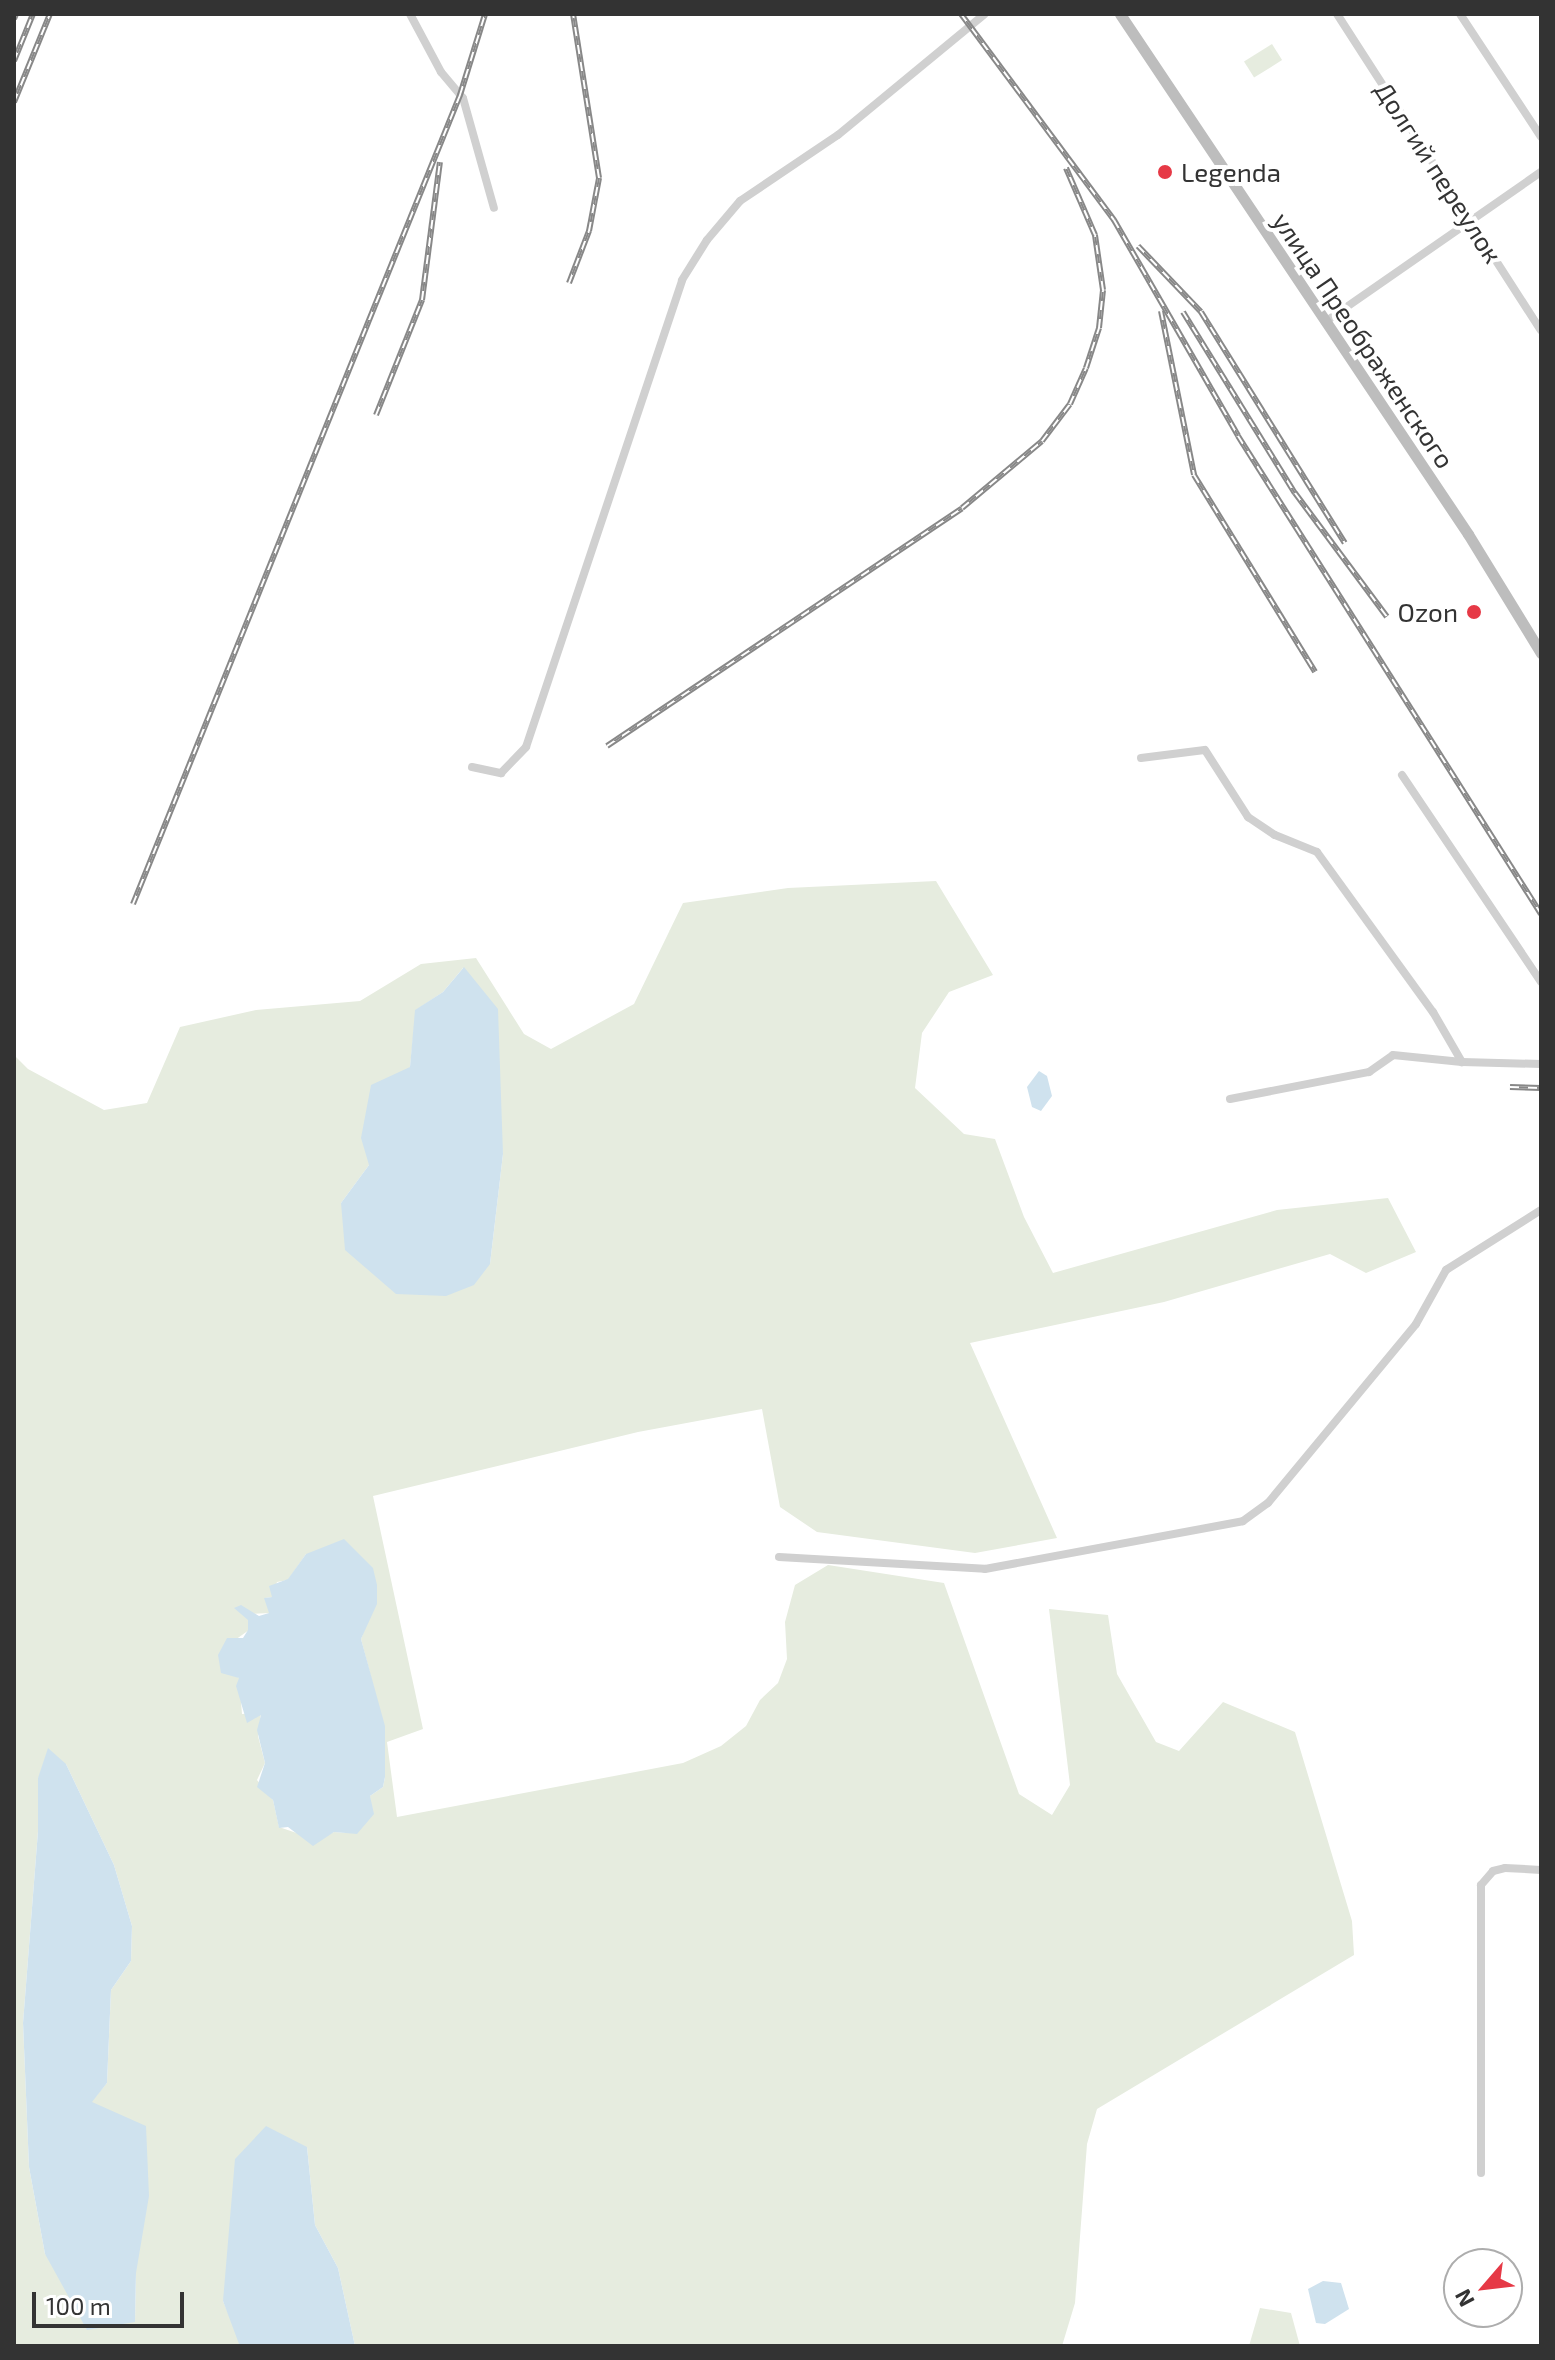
<!DOCTYPE html>
<html>
<head>
<meta charset="utf-8">
<style>
  body { margin:0 }
  #map { position:relative; width:1555px; height:2360px; overflow:hidden; background:#fff; font-family:"Exo 2",sans-serif }
  div>[style] { position:absolute }
  [style*='--x'] { left:calc(var(--x)*1px); top:calc(var(--y)*1px); width:calc(var(--w)*1px); rotate:calc(var(--a)*1deg) }
  .green>* { inset:0; background:#e6ecdf; transform-origin:0 0 }
  .water>* { inset:0; background:#cfe2ee }
  .street>* { height:8px; margin:-4px; padding:0 4px; transform-origin:4px; border-radius:4px; background:#d0d0d0 }
  .secondary>* { height:11px; margin:-5.5px; padding:0 5.5px; transform-origin:5.5px; border-radius:5.5px; background:#bdbdbd }
  .rail>* { height:6px; margin-top:-3px; transform-origin:0; background:repeating-linear-gradient(90deg,#fff 0 9px,#888 0 18px); box-sizing:border-box; border-block:2px solid #888 }
  .dots>* { width:22px; height:22px; translate:-50% -50%; box-sizing:border-box; border:4px solid #fff; border-radius:50% }
  span { translate:-50% -50%; white-space:nowrap; text-align:center; line-height:1.15; -webkit-text-stroke:8px #fff; paint-order:stroke }
  .poi-label { font-size:26px; color:#333 }
  .left { translate:0 -50%; text-align:left }
  .right { translate:-100% -50%; text-align:right }
  .street-label { font-size:26px; color:#333 }
  .frame { position:absolute; inset:0; border:16px solid #333; pointer-events:none }
  .north { position:absolute; left:1443px; top:2248px; width:80px; height:80px; box-sizing:border-box; background:#fff; border:2px solid #adadad; border-radius:50%; rotate:242deg; font-size:22px; font-weight:700; line-height:32px; text-align:center; color:#333 }
  .north::after { content:''; display:block; margin:auto; width:28px; height:36px; background:#e63946; clip-path:polygon(50% 0,100% 100%,50% 72%,0 100%) }
  .scale { position:absolute; left:32px; top:2292px; width:152px; height:36px; box-sizing:border-box; border:4px solid #333; border-top:0; padding-left:10px; font-size:24px; line-height:28px; white-space:nowrap; color:#333; -webkit-text-stroke:6px #fff; paint-order:stroke }
</style>
</head>
<body>
<div id="map">
  <div class="green">
    <div style="left:1272px;top:44px;width:19px;height:33px;rotate:58deg"></div>
    <div style="clip-path:polygon(evenodd,936px 881px,993px 975px,949px 992px,922px 1033px,915px 1088px,964px 1134px,995px 1139px,1024px 1217px,1053px 1273px,1277px 1210px,1388px 1198px,1416px 1252px,1366px 1273px,1330px 1254px,1164px 1302px,970px 1343px,1057px 1538px,975px 1553px,817px 1532px,780px 1507px,762px 1409px,638px 1432px,373px 1496px,423px 1729px,387px 1742px,397px 1817px,683px 1763px,721px 1746px,746px 1726px,760px 1700px,778px 1683px,787px 1659px,785px 1622px,795px 1585px,828px 1565px,944px 1583px,1019px 1794px,1052px 1815px,1070px 1785px,1049px 1609px,1108px 1615px,1117px 1674px,1156px 1742px,1179px 1751px,1223px 1702px,1295px 1732px,1352px 1921px,1354px 1955px,1097px 2109px,1087px 2144px,1075px 2303px,1062px 2346px,355px 2346px,338px 2268px,315px 2225px,307px 2147px,223px 2301px,242px 2346px,14px 2346px,14px 1055px,28px 1069px,104px 1110px,147px 1103px,180px 1027px,256px 1010px,360px 1001px,421px 964px,476px 958px,524px 1034px,551px 1049px,634px 1004px,683px 903px,788px 888px,936px 881px,463px 968px,503px 1154px,490px 1264px,341px 1203px,369px 1165px,410px 1067px,416px 1010px,443px 992px,463px 968px,936px 881px,306px 1554px,367px 1623px,361px 1639px,377px 1700px,385px 1777px,383px 1787px,370px 1796px,371px 1817px,348px 1833px,334px 1832px,317px 1840px,279px 1827px,273px 1800px,257px 1780px,265px 1763px,258px 1736px,261px 1713px,242px 1714px,239px 1678px,231px 1673px,235px 1640px,249px 1630px,248px 1614px,270px 1613px,265px 1598px,272px 1597px,277px 1582px,288px 1580px,306px 1554px,936px 881px,66px 1764px,114px 1865px,132px 1926px,131px 1961px,111px 1990px,107px 2083px,91px 2102px,136px 2273px,135px 2322px,45px 2254px,29px 2167px,23px 2023px,38px 1831px,38px 1778px,66px 1764px)"></div>
    <div style="clip-path:polygon(1260px 2308px,1291px 2313px,1300px 2346px,1249px 2346px)"></div>
  </div>
  <div class="water">
    <div style="clip-path:polygon(464px 967px,498px 1009px,503px 1154px,490px 1264px,474px 1285px,446px 1296px,396px 1294px,345px 1250px,341px 1203px,369px 1165px,361px 1138px,371px 1085px,410px 1067px,415px 1010px,443px 992px)"></div>
    <div style="clip-path:polygon(1039px 1071px,1047px 1076px,1052px 1096px,1041px 1111px,1032px 1107px,1027px 1087px)"></div>
    <div style="clip-path:polygon(344px 1539px,373px 1568px,377px 1585px,377px 1604px,361px 1639px,385px 1726px,385px 1777px,383px 1787px,370px 1796px,374px 1814px,357px 1834px,334px 1832px,313px 1846px,288px 1827px,279px 1828px,273px 1800px,257px 1787px,265px 1763px,257px 1730px,261px 1715px,247px 1723px,236px 1686px,239px 1678px,221px 1673px,218px 1655px,227px 1638px,243px 1638px,248px 1630px,248px 1620px,234px 1608px,241px 1605px,259px 1616px,269px 1613px,264px 1598px,272px 1597px,269px 1586px,288px 1579px,306px 1554px)"></div>
    <div style="clip-path:polygon(48px 1748px,66px 1764px,114px 1865px,132px 1926px,131px 1961px,111px 1990px,107px 2083px,92px 2102px,146px 2126px,149px 2196px,136px 2273px,135px 2322px,87px 2330px,45px 2254px,29px 2167px,23px 2023px,38px 1831px,38px 1778px)"></div>
    <div style="clip-path:polygon(266px 2126px,307px 2147px,315px 2225px,338px 2268px,355px 2346px,239px 2344px,223px 2301px,235px 2159px)"></div>
    <div style="clip-path:polygon(1323px 2281px,1341px 2283px,1349px 2309px,1325px 2324px,1316px 2323px,1308px 2289px)"></div>
  </div>
  <div class="street">
    <div style="--x:410;--y:14;--w:66;--a:61.9"></div>
    <div style="--x:441;--y:72;--w:34;--a:50"></div>
    <div style="--x:463;--y:98;--w:114;--a:74.3"></div>
    <div style="--x:1337;--y:14;--w:376;--a:57.2"></div>
    <div style="--x:1460;--y:14;--w:147;--a:56.6"></div>
    <div style="--x:1325;--y:322;--w:263;--a:-34.8"></div>
    <div style="--x:1141;--y:758;--w:64;--a:-7.1"></div>
    <div style="--x:1205;--y:750;--w:80;--a:57.3"></div>
    <div style="--x:1248;--y:817;--w:32;--a:34"></div>
    <div style="--x:1275;--y:835;--w:45;--a:22"></div>
    <div style="--x:1317;--y:852;--w:198;--a:54.1"></div>
    <div style="--x:1433;--y:1012;--w:58;--a:59.9"></div>
    <div style="--x:1462;--y:1062;--w:79;--a:1.5"></div>
    <div style="--x:472;--y:767;--w:30;--a:12"></div>
    <div style="--x:501;--y:773;--w:36;--a:-46"></div>
    <div style="--x:526;--y:747;--w:492;--a:-71.5"></div>
    <div style="--x:682;--y:280;--w:47;--a:-58"></div>
    <div style="--x:707;--y:240;--w:51;--a:-49.8"></div>
    <div style="--x:740;--y:201;--w:118;--a:-34"></div>
    <div style="--x:838;--y:135;--w:190;--a:-39.5"></div>
    <div style="--x:1402;--y:775;--w:249;--a:56.1"></div>
    <div style="--x:1230;--y:1099;--w:142;--a:-11"></div>
    <div style="--x:1369;--y:1072;--w:29;--a:-35"></div>
    <div style="--x:1393;--y:1055;--w:69;--a:5.8"></div>
    <div style="--x:779;--y:1557;--w:206;--a:3.3"></div>
    <div style="--x:985;--y:1569;--w:262;--a:-10.5"></div>
    <div style="--x:1243;--y:1521;--w:31;--a:-36"></div>
    <div style="--x:1268;--y:1503;--w:232;--a:-50.4"></div>
    <div style="--x:1416;--y:1324;--w:62;--a:-60.9"></div>
    <div style="--x:1446;--y:1270;--w:112;--a:-32.3"></div>
    <div style="--x:1481;--y:2173;--w:288;--a:-90"></div>
    <div style="--x:1481;--y:1885;--w:18;--a:-49"></div>
    <div style="--x:1493;--y:1871;--w:12;--a:-14"></div>
    <div style="--x:1505;--y:1868;--w:36;--a:3"></div>
  </div>
  <div class="secondary">
    <div style="--x:1120;--y:14;--w:626;--a:56.21"></div>
    <div style="--x:1468;--y:534;--w:140;--a:58.5"></div>
  </div>
  <div class="rail">
    <div style="--x:961;--y:14;--w:257;--a:53.4"></div>
    <div style="--x:1114;--y:220;--w:249;--a:60.1"></div>
    <div style="--x:1238;--y:436;--w:566;--a:57.63"></div>
    <div style="--x:14;--y:19;--w:5;--a:-68"></div>
    <div style="--x:14;--y:61;--w:51;--a:-68"></div>
    <div style="--x:14;--y:102;--w:95;--a:-67.8"></div>
    <div style="--x:1138;--y:246;--w:91;--a:46.3"></div>
    <div style="--x:1201;--y:312;--w:272;--a:58.1"></div>
    <div style="--x:569;--y:283;--w:56;--a:-69"></div>
    <div style="--x:589;--y:231;--w:54;--a:-79.3"></div>
    <div style="--x:599;--y:178;--w:166;--a:-99"></div>
    <div style="--x:1161;--y:311;--w:167;--a:78.6"></div>
    <div style="--x:1194;--y:475;--w:231;--a:58.4"></div>
    <div style="--x:1183;--y:312;--w:213;--a:58.3"></div>
    <div style="--x:1295;--y:493;--w:154;--a:53.4"></div>
    <div style="--x:376;--y:415;--w:124;--a:-68.2"></div>
    <div style="--x:422;--y:300;--w:139;--a:-82.6"></div>
    <div style="--x:607;--y:746;--w:427;--a:-33.8"></div>
    <div style="--x:962;--y:508;--w:104;--a:-39.9"></div>
    <div style="--x:1042;--y:441;--w:46;--a:-52.9"></div>
    <div style="--x:1070;--y:404;--w:39;--a:-66"></div>
    <div style="--x:1086;--y:368;--w:42;--a:-72"></div>
    <div style="--x:1099;--y:328;--w:38;--a:-84"></div>
    <div style="--x:1103;--y:290;--w:56;--a:-98.3"></div>
    <div style="--x:1095;--y:235;--w:73;--a:-113.4"></div>
    <div style="--x:133;--y:904;--w:873;--a:-67.99"></div>
    <div style="--x:460;--y:95;--w:85;--a:-72.8"></div>
    <div style="--x:1510;--y:1087;--w:31;--a:2"></div>
  </div>
  <div class="dots">
    <div style="left:1165px;top:172px;background:#e63946"></div>
    <div style="left:1474px;top:612px;background:#e63946"></div>
  </div>
  <div class="poi-label">
    <span class="left" style="left:1181px;top:172px">Legenda</span>
    <span class="right" style="left:1458px;top:612px">Ozon</span>
  </div>
  <div class="street-label">
    <span style="left:1439px;top:172px;rotate:57deg">Долгий переулок</span>
    <span style="left:1364px;top:340px;rotate:56deg">улица Преображенского</span>
  </div>
  <div class="frame"></div>
  <div class="north">N</div>
  <div class="scale">100 m</div>
</div>
</body>
</html>
